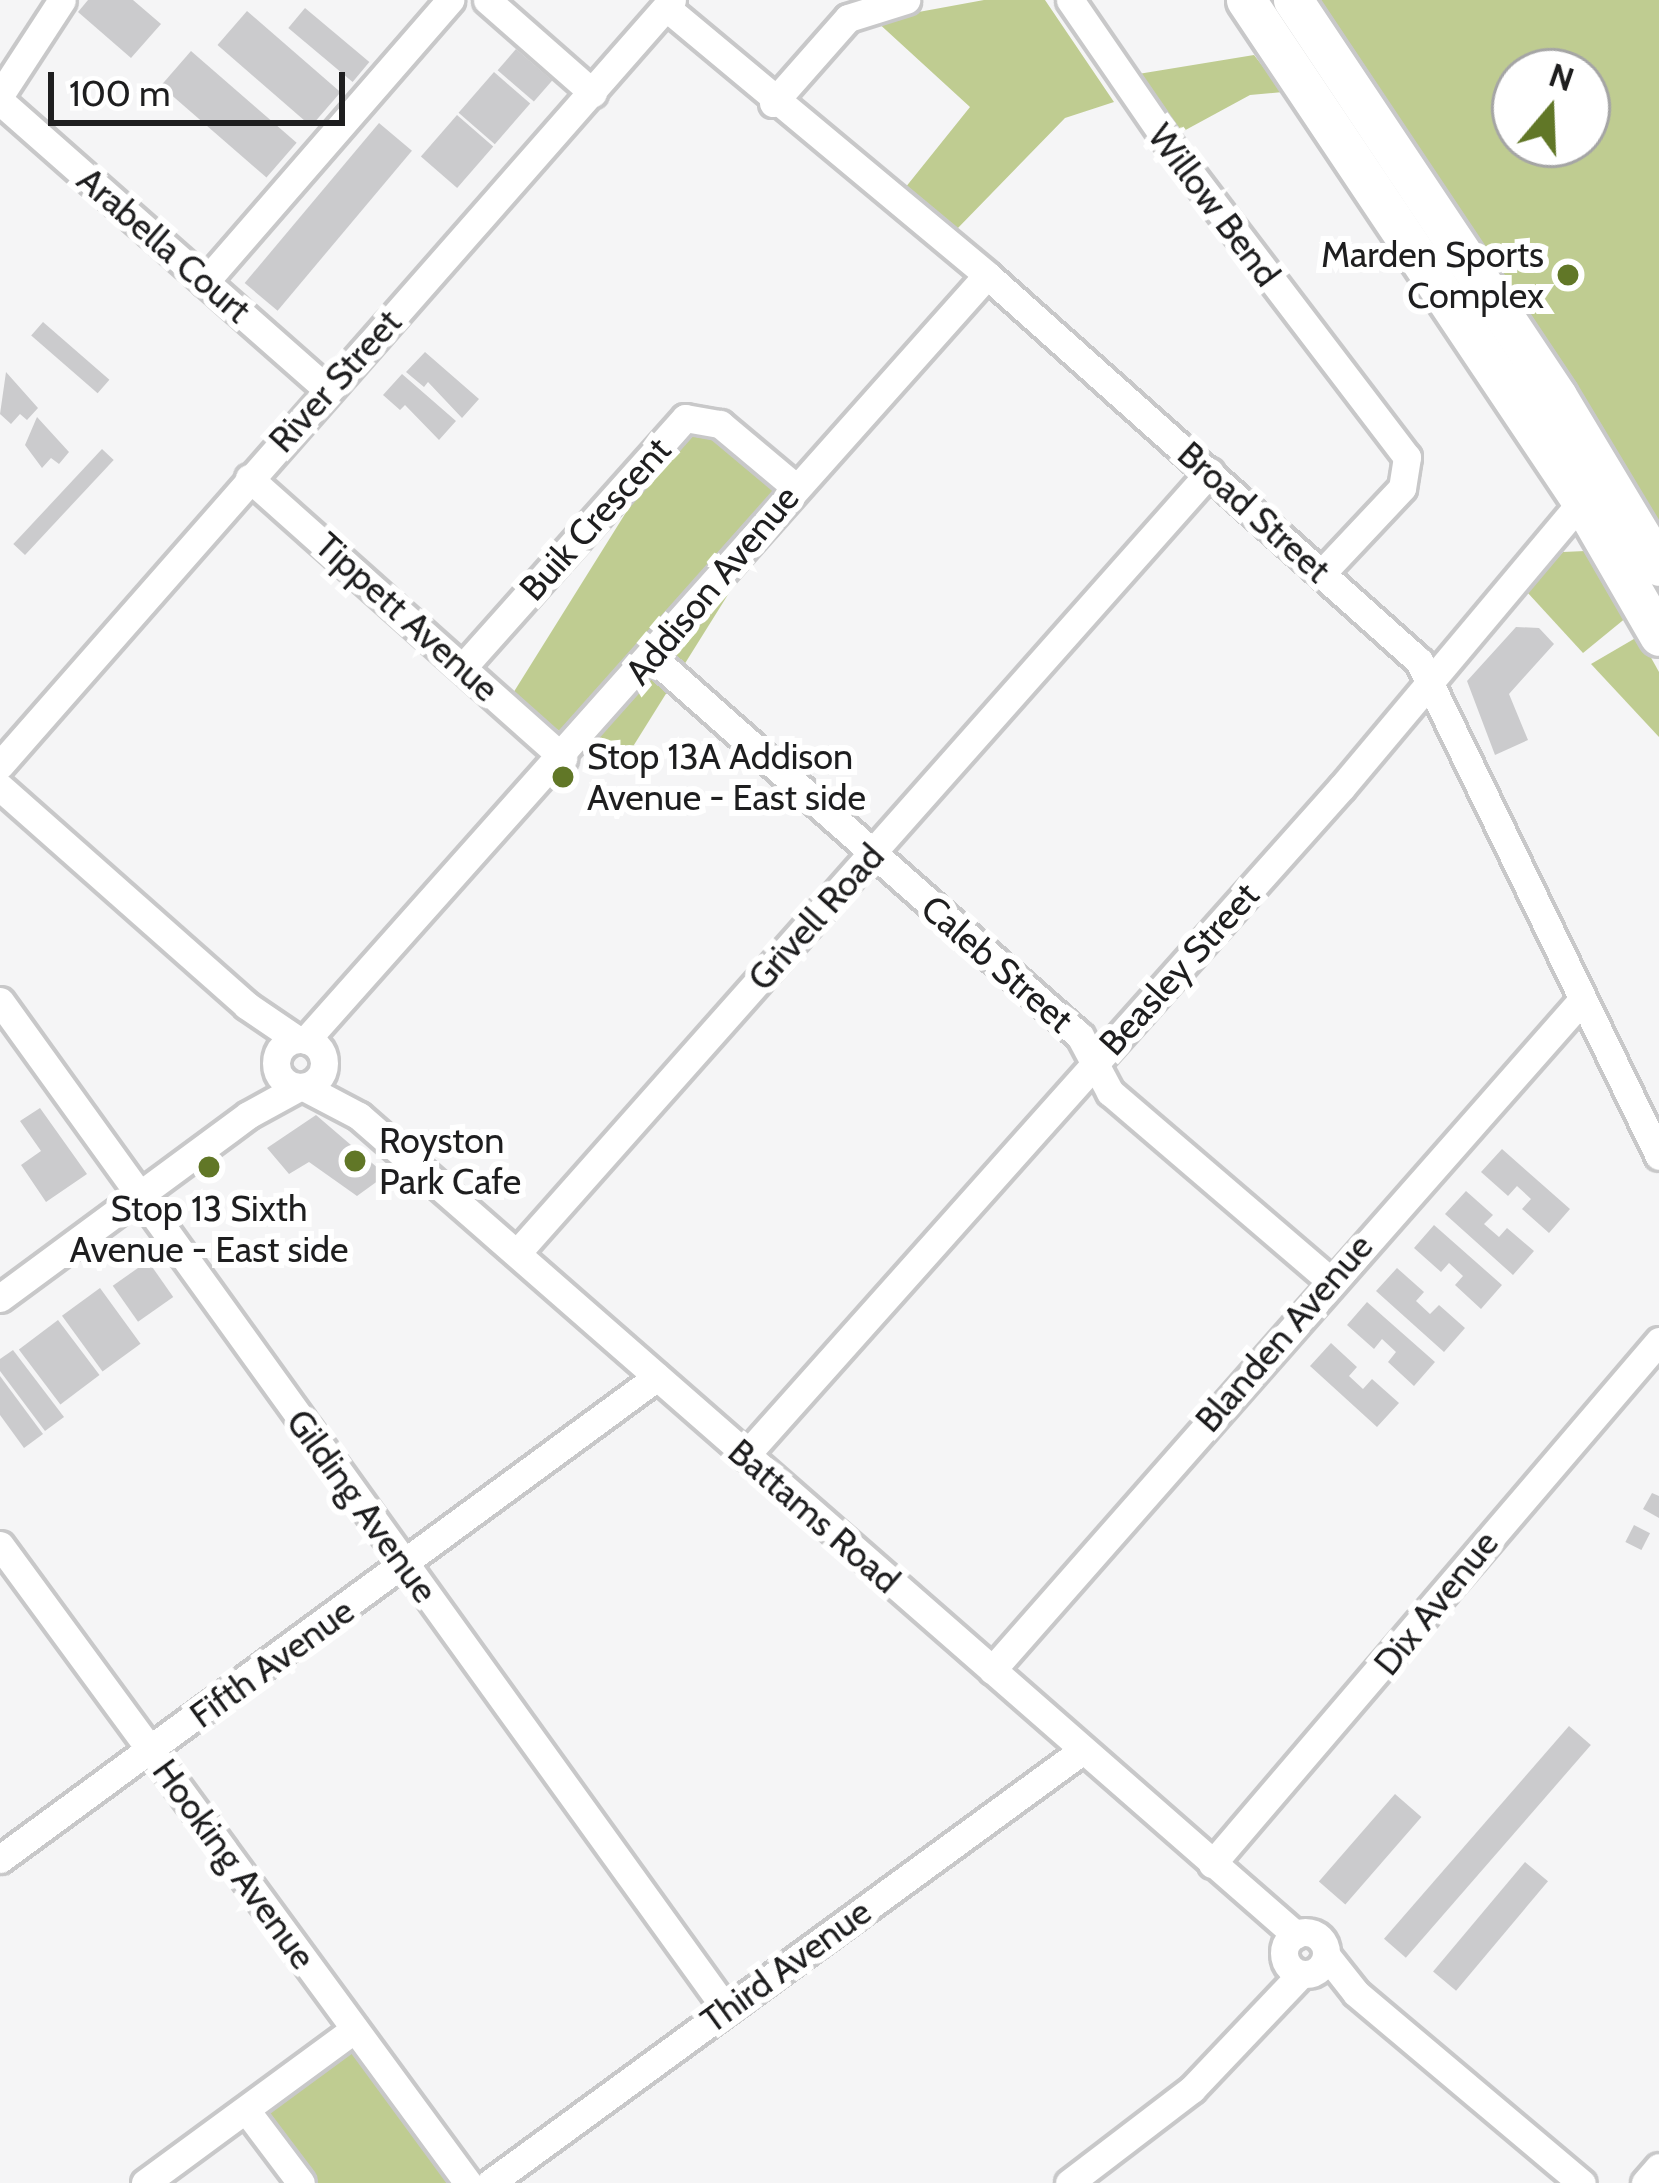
<!DOCTYPE html>
<html>
<head>
<meta charset="utf-8">
<style>
  body { margin:0 }
  #map { position:relative; width:1659px; height:2183px; overflow:hidden; background:#f5f5f6; font-family:Cabin,sans-serif }
  div>[style] { position:absolute }
  [style*='--x'] { left:calc(var(--x)*1px); top:calc(var(--y)*1px); width:calc(var(--w)*1px); rotate:calc(var(--a)*1deg) }
  .green>* { inset:0; background:#bfcc91; transform-origin:0 0 }
  .building>* { inset:0; background:#cbcbcd; transform-origin:0 0 }
  .roads { filter:drop-shadow(3px 0 #c8c8c9) drop-shadow(-3px 0 #c8c8c9) drop-shadow(0 3px #c8c8c9) drop-shadow(0 -3px #c8c8c9) }
  .minor>* { height:27px; margin:-13.5px; padding:0 13.5px; transform-origin:13.5px; border-radius:13.5px; background:#fff }
  .minor>.ring { margin:-13.5px; padding:0; box-sizing:content-box; background:none; border:27px solid #fff; border-radius:50% }
  .highway>* { height:39px; margin:-19.5px; padding:0 19.5px; transform-origin:19.5px; border-radius:19.5px; background:#fff }
  .dots>* { width:33px; height:33px; translate:-50% -50%; box-sizing:border-box; border:6px solid #fff; border-radius:50% }
  span { translate:-50% -50%; white-space:nowrap; text-align:center; line-height:1.15; -webkit-text-stroke:12px #fff; paint-order:stroke }
  .street-label { font-size:36px; color:#1e1e1f }
  .poi-label { font-size:36px; color:#1e1e1f }
  .right { translate:-100% -50%; text-align:right }
  .left { translate:0 -50%; text-align:left }
  .north { position:absolute; left:1491px; top:48px; width:120px; height:120px; box-sizing:border-box; background:#fff; border:3px solid #a5a5a5; border-radius:50%; rotate:19deg; font-size:33px; font-weight:700; line-height:48px; text-align:center; color:#1e1e1f }
  .north::after { content:''; display:block; margin:auto; width:42px; height:54px; background:#617727; clip-path:polygon(50% 0,100% 100%,50% 72%,0 100%) }
  .scale { position:absolute; left:48px; top:72px; width:297px; height:54px; box-sizing:border-box; border:6px solid #1e1e1f; border-top:0; padding-left:15px; font-size:36px; line-height:42px; white-space:nowrap; color:#1e1e1f; -webkit-text-stroke:9px #fff; paint-order:stroke }
</style>
</head>
<body>
<div id="map">
  <div class="green">
    <div style="clip-path:polygon(984px 0,1045px 0,1114px 102px,1065px 118px,956px 230px,905px 188px,970px 107px,875px 20px)"></div>
    <div style="clip-path:polygon(evenodd,1293px 0,1659px 0,1659px 566px,1293px 0,1515px 72px,1587px 72px,1587px 144px,1515px 144px,1515px 72px)"></div>
    <div style="clip-path:polygon(1254px 55px,1283px 92px,1250px 95px,1180px 133px,1126px 76px)"></div>
    <div style="left:685px;top:418px;width:130px;height:332px;rotate:32deg"></div>
    <div style="clip-path:polygon(1585px 551px,1627px 617px,1583px 653px,1527px 592px,1563px 552px)"></div>
    <div style="clip-path:polygon(1639px 636px,1659px 672px,1659px 737px,1591px 664px)"></div>
    <div style="clip-path:polygon(355px 2029px,468px 2183px,301px 2183px,246px 2110px)"></div>
  </div>
  <div class="building">
    <div style="clip-path:polygon(88px 0,133px 0,161px 24px,131px 58px,78px 12px)"></div>
    <div style="left:305px;top:8px;width:84px;height:26px;rotate:40deg"></div>
    <div style="left:247px;top:11px;width:124px;height:45px;rotate:41deg"></div>
    <div style="left:516px;top:49px;width:48px;height:28px;rotate:41deg"></div>
    <div style="left:191px;top:51px;width:140px;height:46px;rotate:41deg"></div>
    <div style="left:494px;top:72px;width:48px;height:54px;rotate:41deg"></div>
    <div style="left:457px;top:115px;width:48px;height:55px;rotate:41deg"></div>
    <div style="left:379px;top:123px;width:43px;height:209px;rotate:40deg"></div>
    <div style="left:43px;top:322px;width:88px;height:18px;rotate:41deg"></div>
    <div style="clip-path:polygon(425px 352px,479px 399px,462px 418px,428px 382px,424px 387px,406px 372px)"></div>
    <div style="clip-path:polygon(6px 372px,38px 408px,27px 420px,20px 414px,11px 424px,0 414px)"></div>
    <div style="clip-path:polygon(402px 374px,456px 421px,439px 440px,405px 405px,400px 410px,383px 395px)"></div>
    <div style="clip-path:polygon(37px 417px,69px 452px,59px 464px,51px 458px,42px 468px,25px 445px)"></div>
    <div style="left:102px;top:449px;width:16px;height:130px;rotate:43deg"></div>
    <div style="clip-path:polygon(1516px 627px,1539px 628px,1554px 644px,1509px 694px,1528px 740px,1495px 755px,1467px 681px)"></div>
    <div style="clip-path:polygon(40px 1108px,87px 1174px,46px 1202px,21px 1165px,41px 1151px,20px 1121px)"></div>
    <div style="clip-path:polygon(316px 1115px,386px 1175px,357px 1196px,309px 1162px,289px 1174px,267px 1148px)"></div>
    <div style="clip-path:polygon(1502px 1149px,1570px 1209px,1549px 1233px,1522px 1209px,1531px 1199px,1517px 1186px,1508px 1196px,1481px 1172px)"></div>
    <div style="clip-path:polygon(1466px 1191px,1493px 1215px,1484px 1224px,1499px 1237px,1507px 1228px,1534px 1251px,1513px 1275px,1445px 1214px)"></div>
    <div style="clip-path:polygon(1434px 1225px,1502px 1285px,1481px 1309px,1455px 1285px,1463px 1276px,1449px 1263px,1441px 1272px,1414px 1248px)"></div>
    <div style="left:148px;top:1261px;width:44px;height:43px;rotate:55deg"></div>
    <div style="clip-path:polygon(1397px 1268px,1424px 1292px,1416px 1301px,1430px 1314px,1439px 1305px,1465px 1328px,1444px 1352px,1376px 1291px)"></div>
    <div style="left:100px;top:1288px;width:69px;height:47px;rotate:54deg"></div>
    <div style="clip-path:polygon(1367px 1302px,1435px 1362px,1414px 1386px,1388px 1362px,1396px 1352px,1382px 1339px,1374px 1349px,1347px 1325px)"></div>
    <div style="left:58px;top:1320px;width:69px;height:49px;rotate:53deg"></div>
    <div style="clip-path:polygon(1331px 1343px,1357px 1367px,1349px 1376px,1363px 1389px,1372px 1379px,1399px 1403px,1377px 1427px,1310px 1366px)"></div>
    <div style="clip-path:polygon(13px 1350px,64px 1417px,45px 1431px,0 1371px,0 1359px)"></div>
    <div style="clip-path:polygon(0 1376px,43px 1434px,24px 1448px,0 1415px)"></div>
    <div style="clip-path:polygon(1652px 1493px,1659px 1496px,1659px 1518px,1643px 1509px)"></div>
    <div style="left:1634px;top:1525px;width:18px;height:19px;rotate:27deg"></div>
    <div style="left:1569px;top:1726px;width:29px;height:282px;rotate:41deg"></div>
    <div style="left:1395px;top:1794px;width:35px;height:116px;rotate:41deg"></div>
    <div style="left:1525px;top:1862px;width:30px;height:143px;rotate:40deg"></div>
  </div>
  <div class="roads">
    <div class="minor">
      <div style="--x:487;--y:0;--w:141;--a:41.3"></div>
      <div style="--x:1070;--y:0;--w:187;--a:55.5"></div>
      <div style="--x:1176;--y:154;--w:381;--a:52.7"></div>
      <div style="--x:1407;--y:457;--w:31;--a:99"></div>
      <div style="--x:1402;--y:488;--w:117;--a:133.3"></div>
      <div style="--x:668;--y:9;--w:415;--a:39.8"></div>
      <div style="--x:987;--y:275;--w:579;--a:41.78"></div>
      <div style="--x:1419;--y:661;--w:550;--a:64.13"></div>
      <div style="--x:0;--y:95;--w:113;--a:-56.9"></div>
      <div style="--x:0;--y:101;--w:437;--a:41.4"></div>
      <div style="--x:773;--y:103;--w:113;--a:-48.6"></div>
      <div style="--x:848;--y:18;--w:61;--a:-17.2"></div>
      <div style="--x:205;--y:282;--w:374;--a:-49"></div>
      <div style="--x:249;--y:478;--w:421;--a:41.7"></div>
      <div style="--x:652;--y:657;--w:572;--a:41.53"></div>
      <div style="--x:1080;--y:1036;--w:64;--a:61.8"></div>
      <div style="--x:1110;--y:1092;--w:289;--a:40.6"></div>
      <div style="--x:464;--y:666;--w:332;--a:-48.3"></div>
      <div style="--x:685;--y:418;--w:36;--a:10"></div>
      <div style="--x:720;--y:424;--w:98;--a:40"></div>
      <div style="--x:0;--y:765;--w:1018;--a:-48.7"></div>
      <div style="--x:0;--y:787;--w:329;--a:41.5"></div>
      <div style="--x:246;--y:1005;--w:60;--a:34.2"></div>
      <div style="--x:0;--y:1001;--w:1242;--a:54.24"></div>
      <div class="ring" style="left:276px;top:1039px;width:21px;height:21px"></div>
      <div style="--x:306;--y:1040;--w:1024;--a:-48.32"></div>
      <div style="--x:304;--y:1087;--w:62;--a:27.8"></div>
      <div style="--x:359;--y:1116;--w:1244;--a:41.16"></div>
      <div style="--x:517;--y:1253;--w:1044;--a:-48.42"></div>
      <div style="--x:0;--y:1298;--w:308;--a:-36.4"></div>
      <div style="--x:248;--y:1115;--w:58;--a:-28.8"></div>
      <div style="--x:745;--y:1456;--w:897;--a:-48.26"></div>
      <div style="--x:1342;--y:787;--w:386;--a:-50"></div>
      <div style="--x:0;--y:1545;--w:791;--a:53.74"></div>
      <div style="--x:992;--y:1670;--w:891;--a:-48.64"></div>
      <div style="--x:0;--y:1859;--w:815;--a:-36.27"></div>
      <div style="--x:1212;--y:1864;--w:688;--a:-49.48"></div>
      <div class="ring" style="left:1284px;top:1932px;width:15px;height:15px"></div>
      <div style="--x:1326;--y:1955;--w:48;--a:51.7"></div>
      <div style="--x:1356;--y:1993;--w:295;--a:40.1"></div>
      <div style="--x:246;--y:2110;--w:91;--a:53"></div>
      <div style="--x:145;--y:2183;--w:260;--a:-36.3"></div>
      <div style="--x:490;--y:2183;--w:734;--a:-36.14"></div>
      <div style="--x:1069;--y:2183;--w:155;--a:-37.4"></div>
      <div style="--x:1192;--y:2089;--w:158;--a:-46.5"></div>
      <div style="--x:1645;--y:2183;--w:21;--a:-49"></div>
    </div>
    <div class="highway">
      <div style="--x:1246;--y:0;--w:600;--a:56.2"></div>
      <div style="--x:1580;--y:499;--w:158;--a:60"></div>
      <div style="--x:1293;--y:0;--w:476;--a:56.3"></div>
      <div style="--x:1557;--y:396;--w:198;--a:59"></div>
    </div>
  </div>
  <div class="dots">
    <div style="left:1568px;top:275px;background:#617727"></div>
    <div style="left:563px;top:777px;background:#617727"></div>
    <div style="left:355px;top:1161px;background:#617727"></div>
    <div style="left:209px;top:1167px;background:#617727"></div>
  </div>
  <div class="street-label">
    <span style="left:1214px;top:205px;rotate:53deg">Willow Bend</span>
    <span style="left:164px;top:245px;rotate:41deg">Arabella Court</span>
    <span style="left:335px;top:381px;rotate:-48deg">River Street</span>
    <span style="left:1254px;top:512px;rotate:42deg">Broad Street</span>
    <span style="left:595px;top:519px;rotate:-48deg">Buik Crescent</span>
    <span style="left:712px;top:585px;rotate:-50deg">Addison Avenue</span>
    <span style="left:407px;top:617px;rotate:42deg">Tippett Avenue</span>
    <span style="left:816px;top:917px;rotate:-48deg">Grivell Road</span>
    <span style="left:997px;top:964px;rotate:41deg">Caleb Street</span>
    <span style="left:1179px;top:969px;rotate:-48deg">Beasley Street</span>
    <span style="left:1284px;top:1333px;rotate:-49deg">Blanden Avenue</span>
    <span style="left:362px;top:1506px;rotate:54deg">Gilding Avenue</span>
    <span style="left:814px;top:1516px;rotate:41deg">Battams Road</span>
    <span style="left:1436px;top:1603px;rotate:-51deg">Dix Avenue</span>
    <span style="left:272px;top:1663px;rotate:-36deg">Fifth Avenue</span>
    <span style="left:234px;top:1864px;rotate:54deg">Hooking Avenue</span>
    <span style="left:786px;top:1966px;rotate:-36deg">Third Avenue</span>
  </div>
  <div class="poi-label">
    <span class="right" style="left:1544px;top:275px">Marden Sports<br>Complex</span>
    <span class="left" style="left:587px;top:777px">Stop 13A Addison<br>Avenue - East side</span>
    <span class="left" style="left:379px;top:1161px">Royston<br>Park Cafe</span>
    <span style="left:209px;top:1229px">Stop 13 Sixth<br>Avenue - East side</span>
  </div>
  <div class="north">N</div>
  <div class="scale">100 m</div>
</div>
</body>
</html>
